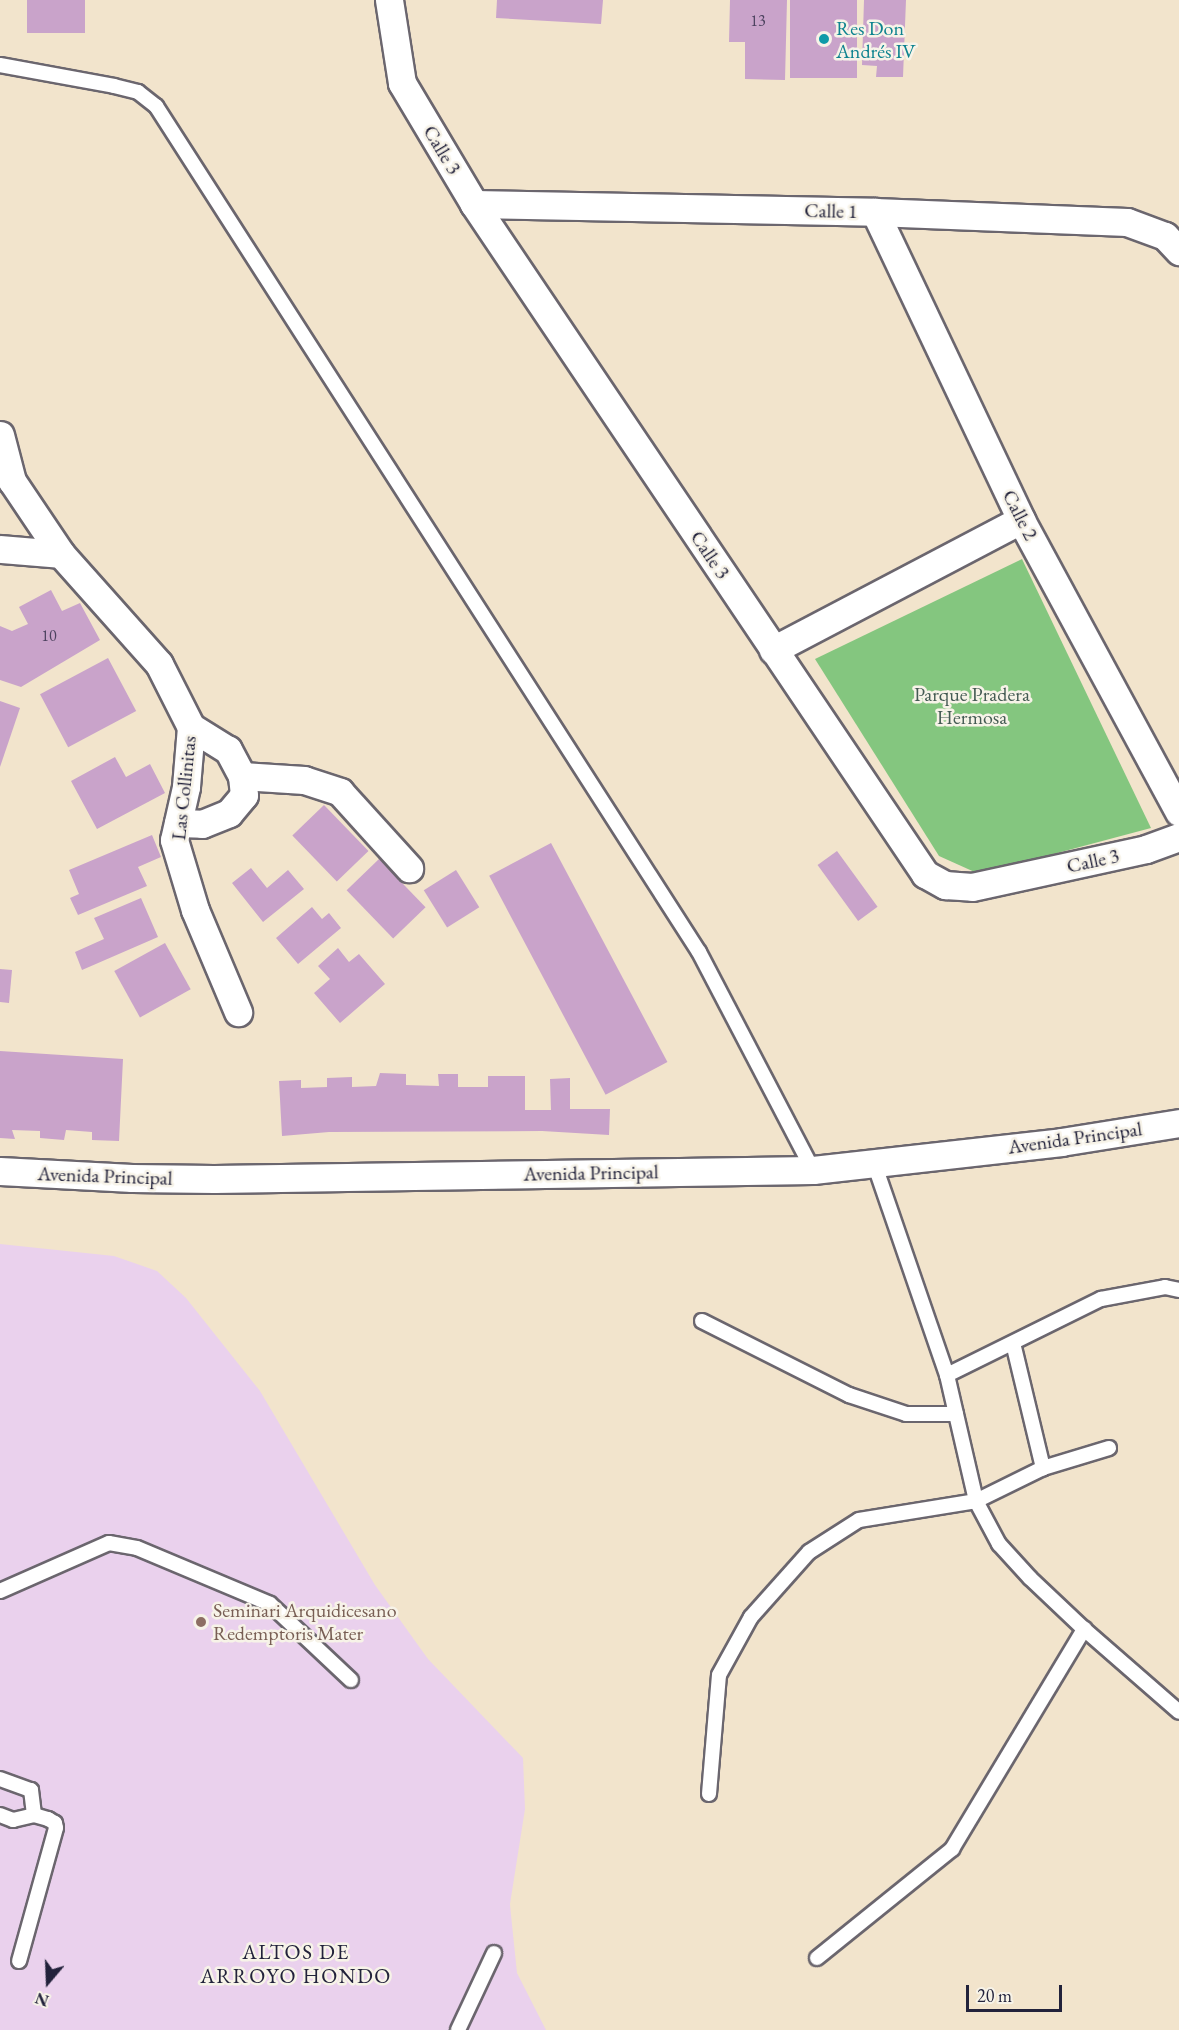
<!DOCTYPE html>
<html>
<head>
<meta charset="utf-8">
<style>
  body { margin:0 }
  #map { position:relative; width:1179px; height:2030px; overflow:hidden; background:#f2e4cc; font-family:"EB Garamond",serif }
  div>[style] { position:absolute }
  [style*='--x'] { left:calc(var(--x)*1px); top:calc(var(--y)*1px); width:calc(var(--w)*1px); rotate:calc(var(--a)*1deg) }
  .built>* { inset:0; background:#ead1ed }
  .green>* { inset:0; background:#84c67f }
  .building>* { inset:0; background:#c9a3ca; transform-origin:0 0 }
  .roads { filter:drop-shadow(2px 0 #6b666e) drop-shadow(-2px 0 #6b666e) drop-shadow(0 2px #6b666e) drop-shadow(0 -2px #6b666e) }
  .lane>* { height:14px; margin:-7px; padding:0 7px; transform-origin:7px; border-radius:7px; background:#fff }
  .street>* { height:27px; margin:-13.5px; padding:0 13.5px; transform-origin:13.5px; border-radius:13.5px; background:#fff }
  .dots>* { width:16px; height:16px; translate:-50% -50%; box-sizing:border-box; border:3px solid #f7f3e8; border-radius:50% }
  span { translate:-50% -50%; white-space:nowrap; text-align:center; line-height:1.15; -webkit-text-stroke:5px #f7f3e8; paint-order:stroke }
  .number-label { font-size:16px; color:#4c425f }
  .number-label span { -webkit-text-stroke-width:0 }
  .culture-label { font-size:20px; color:#0d838f }
  .left { translate:0 -50%; text-align:left }
  .street-label { font-size:20px; color:#22223b }
  .park-label { font-size:20px; color:#445b53 }
  .education-label { font-size:20px; color:#785e54 }
  .neighbourhood-label { font-size:21px; color:#22223b; letter-spacing:1.5px }
  .north { position:absolute; left:18px; top:1952px; width:60px; height:60px; -webkit-text-stroke:4px #f7f3e8; paint-order:stroke; rotate:199deg; font-size:16px; font-weight:700; line-height:24px; text-align:center; color:#22223b }
  .north::after { content:''; display:block; margin:auto; width:21px; height:27px; background:#22223b; clip-path:polygon(50% 0,100% 100%,50% 72%,0 100%) }
  .scale { position:absolute; left:966px; top:1985px; width:96px; height:27px; box-sizing:border-box; border:3px solid #22223b; border-top:0; padding-left:8px; font-size:18px; line-height:21px; white-space:nowrap; color:#22223b; -webkit-text-stroke:4px #f7f3e8; paint-order:stroke }
</style>
</head>
<body>
<div id="map">
  <div class="built">
    <div style="clip-path:polygon(0 1244px,114px 1256px,157px 1271px,186px 1298px,260px 1391px,375px 1585px,428px 1659px,523px 1758px,525px 1809px,510px 1904px,511px 1915px,517px 1973px,546px 2030px,0 2030px)"></div>
  </div>
  <div class="green">
    <div style="clip-path:polygon(1022px 559px,1151px 828px,979px 874px,939px 856px,815px 659px)"></div>
  </div>
  <div class="building">
    <div style="left:27px;top:0;width:58px;height:33px"></div>
    <div style="clip-path:polygon(497px 0,603px 0,601px 24px,496px 18px)"></div>
    <div style="clip-path:polygon(730px 0,787px 0,785px 80px,745px 79px,745px 42px,729px 42px)"></div>
    <div style="left:790px;top:0;width:67px;height:78px"></div>
    <div style="clip-path:polygon(864px 0,906px 0,903px 77px,876px 77px,877px 66px,862px 65px)"></div>
    <div style="clip-path:polygon(51px 590px,62px 611px,80px 603px,100px 640px,21px 687px,0 680px,0 626px,12px 631px,28px 624px,19px 607px)"></div>
    <div style="left:108px;top:658px;width:60px;height:77px;rotate:62deg"></div>
    <div style="clip-path:polygon(0 701px,20px 708px,0 767px)"></div>
    <div style="clip-path:polygon(115px 757px,126px 777px,150px 764px,165px 793px,97px 829px,71px 781px)"></div>
    <div style="left:324px;top:805px;width:64px;height:44px;rotate:46deg"></div>
    <div style="clip-path:polygon(152px 835px,161px 857px,138px 867px,147px 886px,78px 915px,70px 898px,79px 894px,69px 870px)"></div>
    <div style="left:551px;top:843px;width:248px;height:70px;rotate:62deg"></div>
    <div style="left:837px;top:851px;width:69px;height:24px;rotate:54deg"></div>
    <div style="left:379px;top:859px;width:67px;height:45px;rotate:46deg"></div>
    <div style="clip-path:polygon(251px 868px,267px 888px,288px 870px,304px 889px,263px 922px,232px 883px)"></div>
    <div style="left:456px;top:870px;width:44px;height:38px;rotate:58deg"></div>
    <div style="clip-path:polygon(141px 898px,158px 937px,82px 970px,75px 952px,104px 939px,94px 918px)"></div>
    <div style="clip-path:polygon(312px 907px,322px 919px,329px 913px,341px 928px,298px 964px,276px 938px)"></div>
    <div style="left:165px;top:943px;width:53px;height:58px;rotate:61deg"></div>
    <div style="clip-path:polygon(338px 948px,349px 962px,359px 954px,385px 984px,340px 1023px,314px 993px,330px 979px,318px 966px)"></div>
    <div style="clip-path:polygon(0 969px,12px 970px,9px 1003px,0 1002px)"></div>
    <div style="clip-path:polygon(0 1051px,123px 1059px,119px 1141px,92px 1140px,92px 1132px,66px 1130px,64px 1140px,40px 1138px,40px 1131px,12px 1130px,15px 1139px,0 1138px)"></div>
    <div style="clip-path:polygon(380px 1073px,406px 1074px,406px 1085px,439px 1086px,438px 1074px,458px 1074px,458px 1087px,488px 1087px,488px 1076px,525px 1076px,525px 1110px,551px 1110px,550px 1079px,570px 1078px,570px 1109px,610px 1109px,609px 1135px,542px 1131px,329px 1132px,282px 1136px,279px 1081px,301px 1080px,301px 1088px,327px 1087px,327px 1078px,352px 1077px,352px 1087px,376px 1086px)"></div>
  </div>
  <div class="roads">
    <div class="lane">
      <div style="--x:0;--y:65;--w:116;--a:10.4"></div>
      <div style="--x:114;--y:86;--w:25;--a:14"></div>
      <div style="--x:138;--y:92;--w:23;--a:38"></div>
      <div style="--x:156;--y:106;--w:1005;--a:57.31"></div>
      <div style="--x:699;--y:952;--w:246;--a:62.4"></div>
      <div style="--x:874;--y:1163;--w:224;--a:71"></div>
      <div style="--x:947;--y:1375;--w:129;--a:77"></div>
      <div style="--x:976;--y:1501;--w:49;--a:61.9"></div>
      <div style="--x:999;--y:1544;--w:46;--a:47.6"></div>
      <div style="--x:1030;--y:1578;--w:74;--a:43.4"></div>
      <div style="--x:1084;--y:1629;--w:126;--a:41.1"></div>
      <div style="--x:702;--y:1321;--w:165;--a:26.7"></div>
      <div style="--x:849;--y:1395;--w:60;--a:18.4"></div>
      <div style="--x:906;--y:1414;--w:50;--a:0"></div>
      <div style="--x:1013;--y:1343;--w:129;--a:76.5"></div>
      <div style="--x:947;--y:1375;--w:172;--a:-26.3"></div>
      <div style="--x:1101;--y:1299;--w:65;--a:-10.6"></div>
      <div style="--x:1165;--y:1287;--w:14;--a:12"></div>
      <div style="--x:0;--y:1591;--w:119;--a:-23.8"></div>
      <div style="--x:109;--y:1543;--w:28;--a:10"></div>
      <div style="--x:137;--y:1548;--w:144;--a:22.8"></div>
      <div style="--x:270;--y:1604;--w:111;--a:43.2"></div>
      <div style="--x:0;--y:1779;--w:33;--a:20"></div>
      <div style="--x:31;--y:1790;--w:25;--a:83"></div>
      <div style="--x:709;--y:1794;--w:119;--a:-85.2"></div>
      <div style="--x:719;--y:1675;--w:66;--a:-61.1"></div>
      <div style="--x:751;--y:1617;--w:87;--a:-48.3"></div>
      <div style="--x:809;--y:1552;--w:59;--a:-32.6"></div>
      <div style="--x:859;--y:1520;--w:119;--a:-9.2"></div>
      <div style="--x:976;--y:1501;--w:75;--a:-26.2"></div>
      <div style="--x:1043;--y:1468;--w:69;--a:-16.9"></div>
      <div style="--x:0;--y:1815;--w:14;--a:21"></div>
      <div style="--x:13;--y:1820;--w:22;--a:-13"></div>
      <div style="--x:34;--y:1815;--w:15;--a:16"></div>
      <div style="--x:48;--y:1819;--w:8;--a:30"></div>
      <div style="--x:55;--y:1823;--w:5;--a:79"></div>
      <div style="--x:56;--y:1828;--w:138;--a:105.5"></div>
      <div style="--x:817;--y:1958;--w:174;--a:-38.9"></div>
      <div style="--x:952;--y:1849;--w:257;--a:-59"></div>
      <div style="--x:458;--y:2030;--w:85;--a:-64.9"></div>
    </div>
    <div class="street">
      <div style="--x:389;--y:0;--w:84;--a:81.1"></div>
      <div style="--x:402;--y:83;--w:141;--a:59.2"></div>
      <div style="--x:474;--y:204;--w:808;--a:56.05"></div>
      <div style="--x:925;--y:874;--w:23;--a:29"></div>
      <div style="--x:945;--y:885;--w:27;--a:4"></div>
      <div style="--x:972;--y:887;--w:178;--a:-12.3"></div>
      <div style="--x:1146;--y:849;--w:35;--a:-20"></div>
      <div style="--x:474;--y:204;--w:401;--a:1.1"></div>
      <div style="--x:875;--y:212;--w:252;--a:2.3"></div>
      <div style="--x:1127;--y:222;--w:40;--a:20.2"></div>
      <div style="--x:1165;--y:236;--w:21;--a:47"></div>
      <div style="--x:875;--y:212;--w:341;--a:64.6"></div>
      <div style="--x:1021;--y:520;--w:332;--a:61.6"></div>
      <div style="--x:0;--y:435;--w:48;--a:75.4"></div>
      <div style="--x:12;--y:481;--w:88;--a:56.1"></div>
      <div style="--x:61;--y:554;--w:147;--a:48.3"></div>
      <div style="--x:159;--y:664;--w:71;--a:63.1"></div>
      <div style="--x:191;--y:727;--w:60;--a:94.8"></div>
      <div style="--x:186;--y:787;--w:54;--a:102.8"></div>
      <div style="--x:174;--y:840;--w:73;--a:73.3"></div>
      <div style="--x:195;--y:910;--w:111;--a:67.1"></div>
      <div style="--x:0;--y:549;--w:61;--a:4.7"></div>
      <div style="--x:773;--y:650;--w:280;--a:-27.7"></div>
      <div style="--x:242;--y:776;--w:62;--a:3.7"></div>
      <div style="--x:304;--y:780;--w:38;--a:18"></div>
      <div style="--x:340;--y:792;--w:103;--a:47.8"></div>
      <div style="--x:178;--y:823;--w:24;--a:2"></div>
      <div style="--x:202;--y:824;--w:29;--a:-22"></div>
      <div style="--x:229;--y:813;--w:23;--a:-50"></div>
      <div style="--x:244;--y:795;--w:19;--a:-96"></div>
      <div style="--x:242;--y:776;--w:30;--a:-118"></div>
      <div style="--x:228;--y:750;--w:44;--a:-148.1"></div>
      <div style="--x:0;--y:1171;--w:132;--a:3"></div>
      <div style="--x:132;--y:1178;--w:82;--a:0.7"></div>
      <div style="--x:214;--y:1179;--w:599;--a:-0.86"></div>
      <div style="--x:813;--y:1170;--w:250;--a:-6.4"></div>
      <div style="--x:1061;--y:1142;--w:120;--a:-9.1"></div>
    </div>
  </div>
  <div class="dots">
    <div style="left:824px;top:39px;background:#0f9aa8"></div>
    <div style="left:201px;top:1622px;background:#8d6e63"></div>
  </div>
  <div class="number-label">
    <span style="left:758px;top:21px">13</span>
    <span style="left:49px;top:636px">10</span>
  </div>
  <div class="culture-label">
    <span class="left" style="left:836px;top:40px">Res Don<br>Andrés IV</span>
  </div>
  <div class="street-label">
    <span style="left:442px;top:150px;rotate:59deg">Calle 3</span>
    <span style="left:831px;top:211px;rotate:1deg">Calle 1</span>
    <span style="left:1020px;top:515px;rotate:63deg">Calle 2</span>
    <span style="left:710px;top:555px;rotate:56deg">Calle 3</span>
    <span style="left:184px;top:788px;rotate:-84deg">Las Collinitas</span>
    <span style="left:1093px;top:861px;rotate:-12deg">Calle 3</span>
    <span style="left:1075px;top:1138px;rotate:-8deg">Avenida Principal</span>
    <span style="left:591px;top:1173px;rotate:-1deg">Avenida Principal</span>
    <span style="left:105px;top:1176px;rotate:2deg">Avenida Principal</span>
  </div>
  <div class="park-label">
    <span style="left:972px;top:706px">Parque Pradera<br>Hermosa</span>
  </div>
  <div class="education-label">
    <span class="left" style="left:213px;top:1622px">Seminari Arquidicesano<br>Redemptoris Mater</span>
  </div>
  <div class="neighbourhood-label">
    <span style="left:296px;top:1964px">ALTOS DE<br>ARROYO HONDO</span>
  </div>
  <div class="north">N</div>
  <div class="scale">20 m</div>
</div>
</body>
</html>
